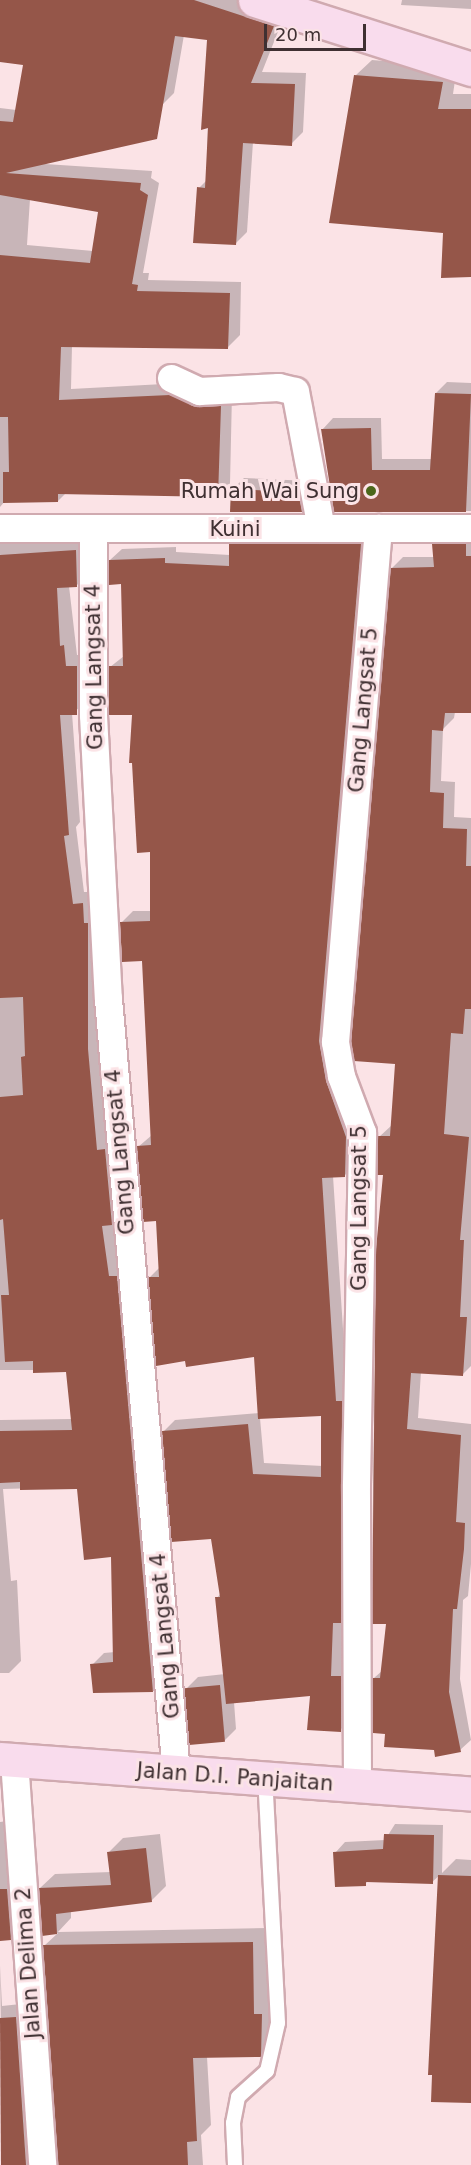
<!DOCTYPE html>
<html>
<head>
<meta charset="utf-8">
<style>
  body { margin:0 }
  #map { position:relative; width:471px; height:2165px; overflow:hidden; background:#fbe3e6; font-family:"DejaVu Sans",sans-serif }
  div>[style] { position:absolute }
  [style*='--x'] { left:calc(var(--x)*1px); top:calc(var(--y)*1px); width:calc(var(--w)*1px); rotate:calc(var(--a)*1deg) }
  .shadow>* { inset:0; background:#0003 }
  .building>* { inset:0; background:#955649; transform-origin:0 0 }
  .roads { filter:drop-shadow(2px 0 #d0aab0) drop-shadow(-2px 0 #d0aab0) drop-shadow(0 2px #d0aab0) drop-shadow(0 -2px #d0aab0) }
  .lane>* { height:14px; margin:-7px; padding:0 7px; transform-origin:7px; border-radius:7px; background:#fff }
  .street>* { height:27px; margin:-13.5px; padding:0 13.5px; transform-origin:13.5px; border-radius:13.5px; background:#fff }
  .secondary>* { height:33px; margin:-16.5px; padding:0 16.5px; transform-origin:16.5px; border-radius:16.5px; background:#f9dced }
  .dots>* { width:16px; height:16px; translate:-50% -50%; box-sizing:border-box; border:3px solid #fbe3e6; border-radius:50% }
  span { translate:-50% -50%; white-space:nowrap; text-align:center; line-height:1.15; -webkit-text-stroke:6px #fbe3e6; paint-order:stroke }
  .poi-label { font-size:21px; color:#3f3032 }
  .right { translate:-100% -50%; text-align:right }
  .street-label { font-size:21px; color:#3f3032 }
  .scale { position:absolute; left:264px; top:24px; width:102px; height:27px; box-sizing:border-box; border:3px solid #3f3032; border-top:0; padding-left:8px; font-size:18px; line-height:21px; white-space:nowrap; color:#3f3032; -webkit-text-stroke:4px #fbe3e6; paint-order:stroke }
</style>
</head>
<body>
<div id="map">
  <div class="shadow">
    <div style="clip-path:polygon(0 0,241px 0,285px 14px,262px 72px,306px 73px,303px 132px,291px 144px,253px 142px,247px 232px,235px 244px,199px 188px,207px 180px,209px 38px,184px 35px,174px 93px,162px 105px,25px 63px,0 60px)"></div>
    <div style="clip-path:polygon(402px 0,471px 0,471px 9px,401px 5px)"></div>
    <div style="clip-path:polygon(372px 60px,457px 67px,453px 94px,471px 94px,471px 276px,356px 75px)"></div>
    <div style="clip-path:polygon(evenodd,0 108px,156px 127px,45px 164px,152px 171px,151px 178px,159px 183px,143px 273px,149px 273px,148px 280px,241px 282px,240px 335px,228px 347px,72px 346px,71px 389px,182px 383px,232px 394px,230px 484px,218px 496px,66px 493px,58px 501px,5px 501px,0 507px,0 108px,30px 199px,100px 211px,93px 251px,27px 245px,30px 199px)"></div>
    <div style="clip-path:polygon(447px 382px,471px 383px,471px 511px,335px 511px,322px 430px,333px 418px,381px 418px,382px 459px,432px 459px,436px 393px)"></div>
    <div style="clip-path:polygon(244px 478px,310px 481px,313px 499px,301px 511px,232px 490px)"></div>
    <div style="clip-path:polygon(471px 532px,471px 712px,455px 712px,454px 718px,443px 729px,441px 781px,455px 782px,454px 817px,471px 818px,471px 1366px,463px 1374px,421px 1372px,418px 1418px,471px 1424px,471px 1564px,468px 1596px,463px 1600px,460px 1679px,471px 1740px,460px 1750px,435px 1748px,386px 1733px,374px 1678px,383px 1670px,388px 1623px,374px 1622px,373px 1484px,377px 1249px,385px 1173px,379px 1137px,392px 1125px,397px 1062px,392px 568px,403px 557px,435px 557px,434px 544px,445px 533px)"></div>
    <div style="clip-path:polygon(evenodd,242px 533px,372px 533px,330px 1028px,356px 1164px,345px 1175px,333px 1176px,347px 1390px,342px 1665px,352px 1665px,352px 1719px,340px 1730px,311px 1694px,234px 1702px,236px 1729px,224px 1741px,186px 1689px,198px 1677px,225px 1674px,217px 1598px,221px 1593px,213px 1537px,163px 1432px,175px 1420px,259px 1413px,256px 1355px,150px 1277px,160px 1267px,157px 1219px,138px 1147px,152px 1135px,143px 960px,121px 923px,133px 911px,151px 911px,151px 851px,133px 714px,110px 667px,124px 656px,122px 582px,110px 560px,122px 549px,176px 547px,176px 552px,230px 555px,231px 544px,242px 533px,323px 1414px,323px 1466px,264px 1463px,260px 1418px,323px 1414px)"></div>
    <div style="clip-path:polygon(87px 539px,89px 573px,77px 585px,69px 586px,77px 655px,89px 655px,89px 701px,72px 713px,80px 822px,76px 827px,84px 892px,95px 892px,164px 1678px,152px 1690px,92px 1665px,104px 1653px,115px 1652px,113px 1555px,78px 1487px,3px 1489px,11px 1581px,17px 1580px,21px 1661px,9px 1673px,0 1673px,0 1420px,72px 1419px,68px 1370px,0 1370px,0 544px)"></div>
    <div style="clip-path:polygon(14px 1820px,25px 1924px,10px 1938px,0 1940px,0 1822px)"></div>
    <div style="clip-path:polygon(395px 1824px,443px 1825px,442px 1873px,456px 1859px,471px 1860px,471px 2102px,430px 2073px,440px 1875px,432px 1882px,368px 1881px,365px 1884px,335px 1853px,345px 1842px,385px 1840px)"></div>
    <div style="clip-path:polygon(160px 1834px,166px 1886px,151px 1901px,71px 1911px,71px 1918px,58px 1932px,267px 1928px,268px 2000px,276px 2000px,275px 2041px,260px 2056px,207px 2057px,211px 2125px,201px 2135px,203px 2165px,55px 2165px,59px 2165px,44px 1946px,58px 1933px,43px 1934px,40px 1888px,55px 1874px,111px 1872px,109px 1852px,123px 1838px)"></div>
    <div style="clip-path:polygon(0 1965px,2px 2006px,30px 2003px,50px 2165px,3px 2165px)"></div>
  </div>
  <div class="building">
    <div style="clip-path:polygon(0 0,194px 0,274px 26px,251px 83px,295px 84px,292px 146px,243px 143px,236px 245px,193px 243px,197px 187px,205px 188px,208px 128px,201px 130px,207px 40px,175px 36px,157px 139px,6px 173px,141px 183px,140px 190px,148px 195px,132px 284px,138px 285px,137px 291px,230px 293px,228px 349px,61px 347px,59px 400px,170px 395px,193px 405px,221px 406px,218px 497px,58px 494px,58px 502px,3px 503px,3px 472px,9px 472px,8px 417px,0 417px,0 255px,90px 263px,98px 212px,0 195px,0 121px,13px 122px,23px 65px,0 62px)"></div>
    <div style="clip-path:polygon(354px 75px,443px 82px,438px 109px,471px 109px,471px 277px,441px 278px,443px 233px,329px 223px)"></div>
    <div style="clip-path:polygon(435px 393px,471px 394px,466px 512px,334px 512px,321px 429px,371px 428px,372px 470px,430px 470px)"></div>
    <div style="clip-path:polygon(231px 489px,298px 492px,302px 512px,230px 512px)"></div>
    <div style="clip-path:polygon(229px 544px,361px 544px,319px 1041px,326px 1081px,346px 1137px,345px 1177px,322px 1178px,336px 1401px,342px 1401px,341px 1623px,333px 1623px,331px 1676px,341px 1676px,341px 1732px,307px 1730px,310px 1696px,226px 1704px,215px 1597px,220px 1597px,211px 1539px,171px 1542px,162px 1431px,248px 1424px,253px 1474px,321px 1477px,321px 1416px,258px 1419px,254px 1357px,186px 1367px,185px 1361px,156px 1366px,148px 1277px,159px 1277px,156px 1221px,143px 1222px,137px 1146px,151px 1145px,142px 961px,122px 962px,120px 922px,150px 921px,150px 852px,137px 853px,132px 763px,129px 763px,132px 715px,109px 715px,109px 666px,123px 666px,121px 584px,109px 585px,109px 560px,165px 558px,165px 563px,229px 566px)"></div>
    <div style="clip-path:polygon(432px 544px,466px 544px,466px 556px,471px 556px,471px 713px,445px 713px,443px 731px,432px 730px,430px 792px,444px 793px,443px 828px,467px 829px,466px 866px,471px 866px,471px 1009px,465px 1009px,463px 1034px,451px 1033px,444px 1134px,469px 1137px,460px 1240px,464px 1240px,460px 1317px,467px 1317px,463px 1376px,411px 1373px,407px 1429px,461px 1435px,456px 1522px,465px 1523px,464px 1549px,457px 1609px,453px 1609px,449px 1692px,461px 1752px,435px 1757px,434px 1750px,384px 1747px,385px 1734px,373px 1733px,372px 1678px,380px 1678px,386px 1624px,372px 1624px,376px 1249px,383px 1175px,377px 1175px,378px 1136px,390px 1136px,395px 1064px,354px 1061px,351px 1041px,390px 568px,434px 567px)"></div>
    <div style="clip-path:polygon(76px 550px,77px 587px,57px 588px,60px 646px,64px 645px,66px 666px,77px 666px,77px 715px,60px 715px,69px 835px,64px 836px,73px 904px,83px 903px,84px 923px,88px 923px,88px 1049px,97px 1150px,105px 1149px,112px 1225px,102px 1226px,109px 1276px,117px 1276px,153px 1692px,93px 1693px,90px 1664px,113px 1662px,111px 1557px,84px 1560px,77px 1489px,20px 1490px,20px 1482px,0 1483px,0 1431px,72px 1430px,66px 1372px,33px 1373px,33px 1361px,5px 1362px,1px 1295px,9px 1295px,3px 1219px,0 1220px,0 1097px,23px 1095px,21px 1057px,25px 1056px,23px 997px,0 998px,0 555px)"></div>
    <div style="left:220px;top:1685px;width:57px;height:36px;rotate:85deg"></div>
    <div style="clip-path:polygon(384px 1834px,434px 1835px,433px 1884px,366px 1882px,366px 1886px,335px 1887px,333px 1852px,383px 1849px)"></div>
    <div style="clip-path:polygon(146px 1848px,152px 1902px,56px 1914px,57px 1934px,42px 1936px,39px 1888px,111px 1885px,107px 1852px)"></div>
    <div style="clip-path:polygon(438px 1875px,471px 1876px,471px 2103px,431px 2102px,432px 2075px,428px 2075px)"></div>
    <div style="clip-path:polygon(0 1889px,7px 1889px,11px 1940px,0 1941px)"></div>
    <div style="clip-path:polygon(253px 1942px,254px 2014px,262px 2014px,261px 2057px,193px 2058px,197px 2141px,187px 2142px,188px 2165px,58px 2165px,43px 1945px)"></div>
    <div style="clip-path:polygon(16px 2017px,26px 2165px,1px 2165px,0 2018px)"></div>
  </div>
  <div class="roads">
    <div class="lane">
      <div style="--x:235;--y:2165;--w:42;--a:-92.7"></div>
      <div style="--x:233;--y:2123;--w:26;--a:-79"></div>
      <div style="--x:238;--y:2097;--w:39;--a:-42"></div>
      <div style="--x:267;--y:2071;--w:49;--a:-77.1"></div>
      <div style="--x:278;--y:2023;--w:244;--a:-93"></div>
    </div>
    <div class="street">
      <div style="--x:171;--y:378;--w:31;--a:25"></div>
      <div style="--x:199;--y:391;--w:79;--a:-2.9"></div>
      <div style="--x:278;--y:387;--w:17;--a:13"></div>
      <div style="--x:295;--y:391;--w:139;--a:79.3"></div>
      <div style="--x:0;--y:528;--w:471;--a:0"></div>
      <div style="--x:93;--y:529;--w:186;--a:90"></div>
      <div style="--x:93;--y:715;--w:284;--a:87"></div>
      <div style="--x:108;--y:999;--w:777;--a:84.98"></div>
      <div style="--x:14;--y:1760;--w:406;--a:86"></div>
      <div style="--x:357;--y:1786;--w:302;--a:-90.2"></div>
      <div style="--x:356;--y:1484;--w:352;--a:-89"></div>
      <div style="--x:362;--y:1132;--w:60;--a:-110.6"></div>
      <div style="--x:341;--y:1076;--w:35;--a:-100"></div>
      <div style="--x:335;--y:1042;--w:516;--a:-85.22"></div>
    </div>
    <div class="secondary">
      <div style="--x:255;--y:0;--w:227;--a:17.7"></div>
      <div style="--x:0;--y:1759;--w:472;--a:4.2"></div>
    </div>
  </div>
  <div class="dots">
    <div style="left:371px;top:491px;background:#4b671b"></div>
  </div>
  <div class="poi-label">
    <span class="right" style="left:359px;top:491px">Rumah Wai Sung</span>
  </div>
  <div class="street-label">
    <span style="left:235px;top:529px">Kuini</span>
    <span style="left:94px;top:667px;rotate:-91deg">Gang Langsat 4</span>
    <span style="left:363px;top:710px;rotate:-85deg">Gang Langsat 5</span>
    <span style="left:120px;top:1152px;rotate:-95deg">Gang Langsat 4</span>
    <span style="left:359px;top:1208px;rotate:-90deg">Gang Langsat 5</span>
    <span style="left:165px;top:1636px;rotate:-95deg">Gang Langsat 4</span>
    <span style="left:235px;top:1777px;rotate:4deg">Jalan D.I. Panjaitan</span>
    <span style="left:28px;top:1963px;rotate:-94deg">Jalan Delima 2</span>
  </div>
  <div class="scale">20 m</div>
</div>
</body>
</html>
